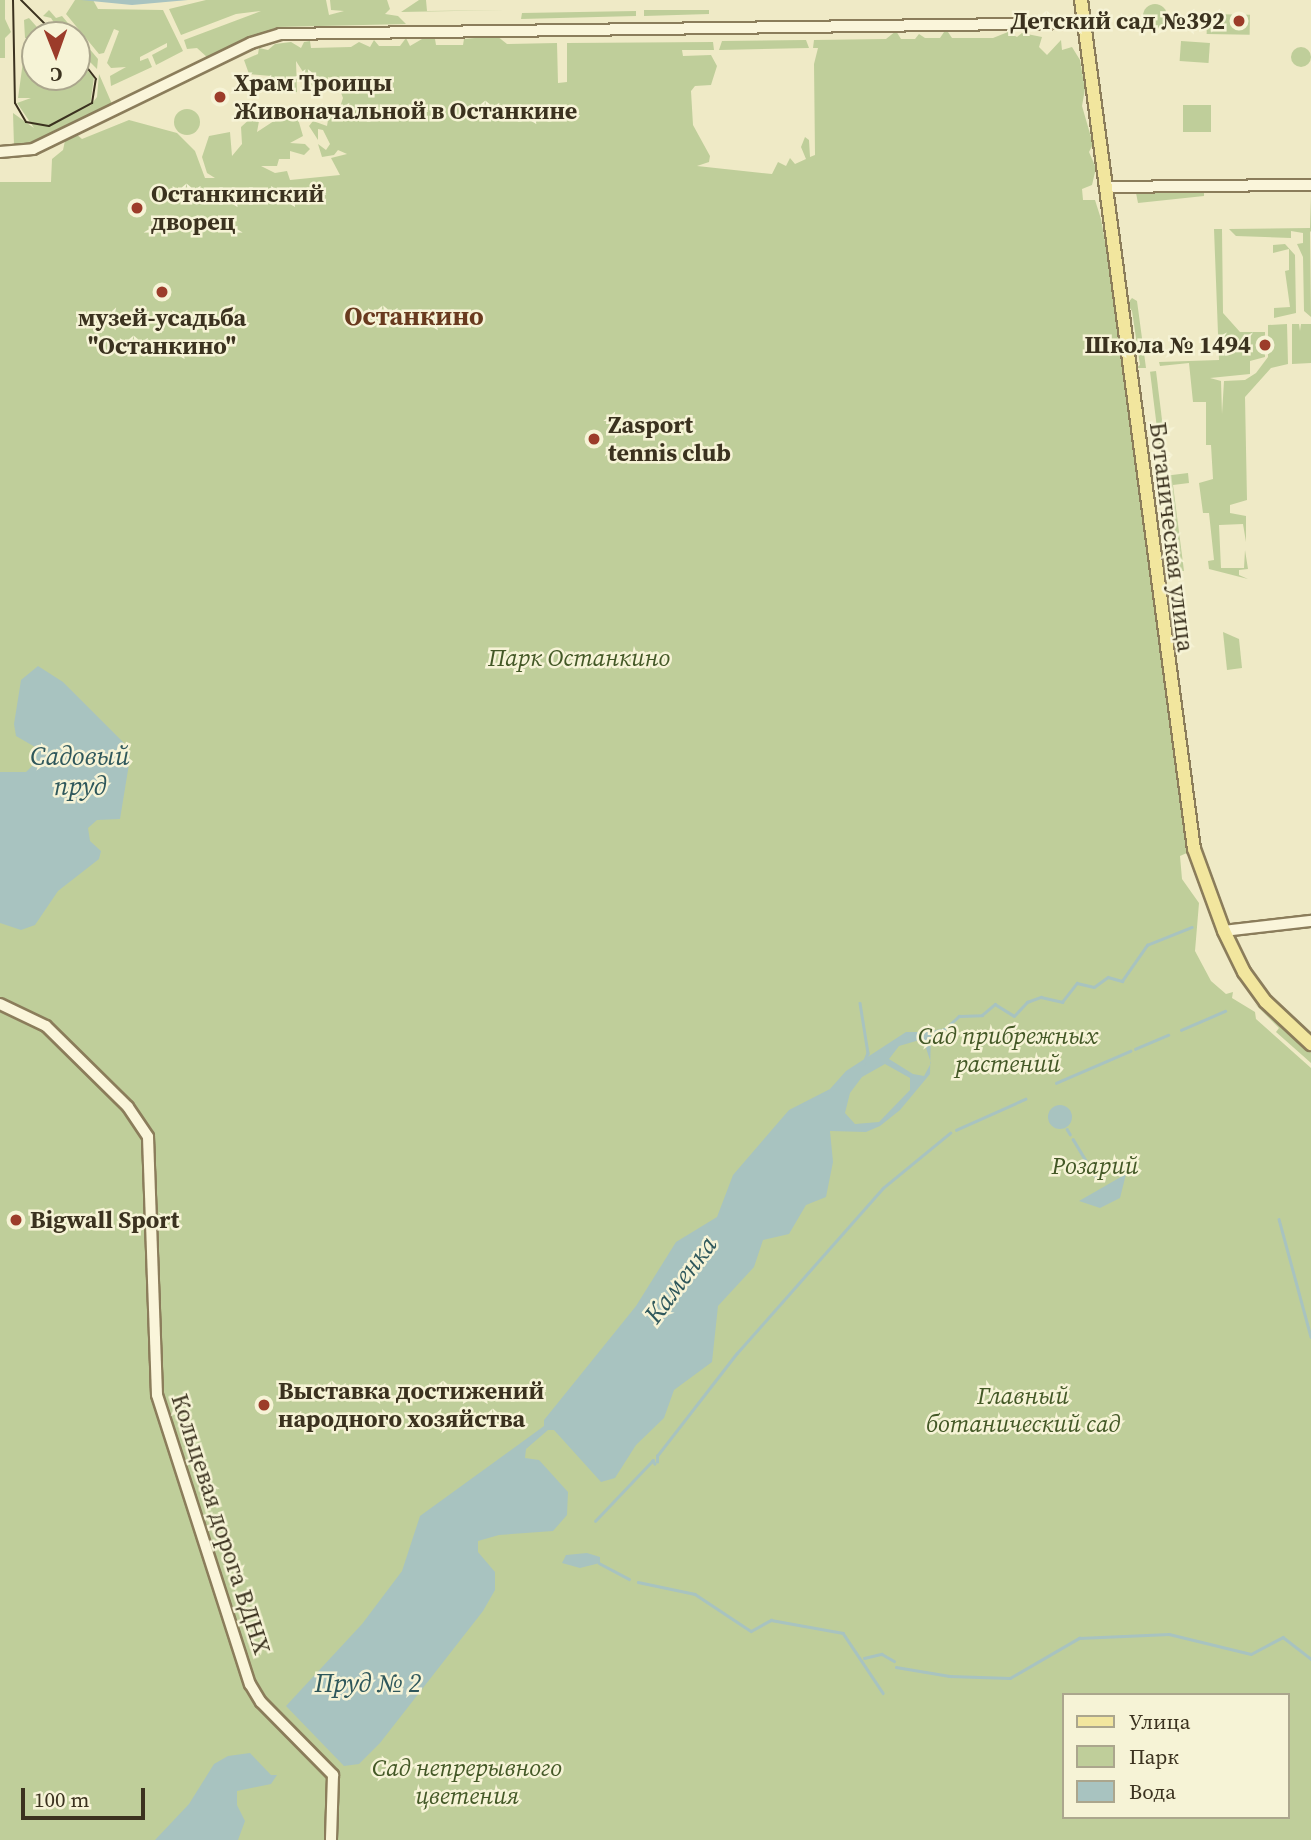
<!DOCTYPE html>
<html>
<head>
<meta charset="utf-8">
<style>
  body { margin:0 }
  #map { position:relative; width:1311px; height:1840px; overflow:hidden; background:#efeac6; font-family:"Source Serif 4",serif }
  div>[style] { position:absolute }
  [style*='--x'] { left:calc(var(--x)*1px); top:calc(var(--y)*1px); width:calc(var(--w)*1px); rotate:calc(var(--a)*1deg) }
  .green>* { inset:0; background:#bfce9a; transform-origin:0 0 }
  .round { border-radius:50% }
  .water>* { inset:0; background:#a8c3c0 }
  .stream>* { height:2.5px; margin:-1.25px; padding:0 1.25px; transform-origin:1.25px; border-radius:1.25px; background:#a8c3c0 }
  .roads { filter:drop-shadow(2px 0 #8b7d5b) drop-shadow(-2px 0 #8b7d5b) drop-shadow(0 2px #8b7d5b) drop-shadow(0 -2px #8b7d5b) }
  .minor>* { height:10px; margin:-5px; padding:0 5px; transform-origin:5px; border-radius:5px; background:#faf5da }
  .major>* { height:12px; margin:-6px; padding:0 6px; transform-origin:6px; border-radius:6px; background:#f2e69e }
  .tram>* { height:2px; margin:-1px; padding:0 1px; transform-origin:1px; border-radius:1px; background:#3b321f }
  .dots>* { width:19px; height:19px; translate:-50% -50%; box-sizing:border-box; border:4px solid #f6f3d6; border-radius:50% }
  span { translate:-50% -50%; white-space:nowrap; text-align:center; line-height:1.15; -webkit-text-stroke:5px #f6f3d6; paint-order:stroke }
  .poi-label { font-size:24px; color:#3b321f; font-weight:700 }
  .right { translate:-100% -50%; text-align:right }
  .left { translate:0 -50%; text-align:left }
  .street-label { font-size:24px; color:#3b321f }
  .park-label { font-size:24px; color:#435826; font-style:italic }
  .neighbourhood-label { font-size:26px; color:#693a1e; font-weight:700 }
  .water-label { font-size:26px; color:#2e575b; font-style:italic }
  .legend { position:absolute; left:1062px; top:1693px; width:228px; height:126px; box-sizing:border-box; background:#f6f3d6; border:2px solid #aba68d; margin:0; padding:9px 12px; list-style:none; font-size:21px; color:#3b321f }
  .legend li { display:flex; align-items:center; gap:14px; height:35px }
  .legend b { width:35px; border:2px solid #aba68d }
  .north { position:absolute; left:21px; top:21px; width:70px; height:70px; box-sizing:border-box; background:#f6f3d6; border:2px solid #aba68d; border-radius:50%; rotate:179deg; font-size:19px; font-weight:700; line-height:28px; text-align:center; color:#3b321f }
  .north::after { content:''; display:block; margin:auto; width:24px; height:32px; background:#9c3c2a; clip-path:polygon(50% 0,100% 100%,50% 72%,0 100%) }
  .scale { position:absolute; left:21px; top:1788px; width:124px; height:32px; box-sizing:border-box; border:4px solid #3b321f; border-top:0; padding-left:9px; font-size:21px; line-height:24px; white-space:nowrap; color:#3b321f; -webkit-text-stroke:5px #f6f3d6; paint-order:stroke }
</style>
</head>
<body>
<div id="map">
  <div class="green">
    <div style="clip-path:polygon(0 0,5px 0,5px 19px,11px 32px,5px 38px,5px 58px,0 58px)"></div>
    <div style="clip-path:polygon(75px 0,93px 0,98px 9px,163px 10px,183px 51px,156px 65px,152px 55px,167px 47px,167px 43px,140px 57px,140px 61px,148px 58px,152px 67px,111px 86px,110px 76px,126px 67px,111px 68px,107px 63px,119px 31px,114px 29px,104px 53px,99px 54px,66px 14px)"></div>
    <div style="clip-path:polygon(206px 0,326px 0,329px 15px,344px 11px,331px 10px,330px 0,387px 0,390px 9px,385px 14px,398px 16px,406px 24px,277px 27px,208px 58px,197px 48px,187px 49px,184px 40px,261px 11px,236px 14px,181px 35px,169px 9px)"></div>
    <div style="clip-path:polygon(419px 0,426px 0,427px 11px,507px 10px,401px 12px)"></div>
    <div class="round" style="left:1143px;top:4px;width:24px;height:24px"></div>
    <div style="clip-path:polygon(49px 10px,56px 18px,62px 16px,98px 59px,97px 69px,77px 49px,77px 35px,62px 35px,51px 18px,43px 16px)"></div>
    <div style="clip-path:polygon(644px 10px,709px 10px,709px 14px,644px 16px)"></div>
    <div style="clip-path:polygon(636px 11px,636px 16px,521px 19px,522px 13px)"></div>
    <div style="left:1207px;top:14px;width:43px;height:20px;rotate:1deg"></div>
    <div style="clip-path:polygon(29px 18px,43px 34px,52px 35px,35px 35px,35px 77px,77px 77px,77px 60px,94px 77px,90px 106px,97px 97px,99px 74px,112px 104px,35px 141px,14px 146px,13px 113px,34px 128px,17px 103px,31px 98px,18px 98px,25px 47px,30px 39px,25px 38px,24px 20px)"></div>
    <div style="clip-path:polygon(evenodd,946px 29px,952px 38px,993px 38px,1008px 32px,1017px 37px,1022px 33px,1042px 37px,1039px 47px,1047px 55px,1061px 40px,1062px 50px,1072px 47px,1080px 60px,1085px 89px,1082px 106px,1093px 144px,1089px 152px,1096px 168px,1092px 185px,1082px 189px,1083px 200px,1095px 200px,1101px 219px,1120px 325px,1189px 852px,1180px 856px,1182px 879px,1199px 903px,1195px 951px,1211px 981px,1226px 994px,1233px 992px,1232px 998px,1255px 1012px,1256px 1019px,1311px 1068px,1311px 1840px,0 1840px,0 182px,51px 182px,52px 159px,63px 150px,66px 136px,75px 133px,82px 139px,129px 120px,177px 133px,195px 151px,205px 178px,215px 178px,207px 173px,202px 157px,209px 136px,230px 132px,232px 156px,242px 144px,241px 127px,252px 117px,259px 121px,257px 132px,280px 117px,298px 119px,303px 136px,290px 143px,305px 144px,310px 149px,304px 155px,290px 151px,290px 159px,279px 159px,277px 166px,261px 166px,275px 173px,287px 171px,290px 180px,340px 175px,331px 158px,347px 154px,338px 150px,334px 155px,322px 157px,318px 144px,326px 150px,330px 144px,323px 130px,318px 129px,318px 140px,309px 126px,313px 121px,327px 126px,329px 114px,339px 110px,343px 98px,340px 90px,346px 82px,328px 77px,327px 89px,316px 90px,306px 78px,303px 88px,303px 72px,296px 61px,297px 92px,281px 93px,272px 90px,271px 76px,249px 74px,244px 60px,258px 54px,259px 48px,268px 50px,275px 44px,291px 42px,301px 48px,304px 42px,310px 41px,311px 48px,351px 47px,359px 42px,370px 47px,374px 40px,379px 46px,400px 46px,406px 38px,410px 46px,422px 39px,435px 39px,436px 45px,463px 45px,464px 39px,497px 36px,507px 44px,557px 43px,558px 83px,567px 82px,567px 43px,713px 42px,714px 50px,682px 50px,683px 56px,711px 55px,717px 66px,711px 85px,695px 86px,691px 91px,693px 125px,710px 156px,709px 162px,697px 166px,772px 174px,778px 162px,786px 166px,790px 158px,795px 164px,806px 159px,801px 147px,805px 137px,809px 140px,810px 157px,815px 155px,814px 64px,818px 48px,813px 48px,814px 40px,886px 39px,896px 31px,901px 39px,915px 39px,919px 34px,925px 38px,940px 38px,946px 29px,1064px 1695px,1288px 1695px,1288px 1817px,1064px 1817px,1064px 1695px)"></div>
    <div style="clip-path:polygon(806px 40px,809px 48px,719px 50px,722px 41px)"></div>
    <div style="left:1181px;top:41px;width:29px;height:20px;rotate:4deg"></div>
    <div class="round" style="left:1291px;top:47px;width:20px;height:20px"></div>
    <div style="left:1183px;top:105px;width:28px;height:27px"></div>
    <div class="round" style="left:174px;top:109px;width:26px;height:26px"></div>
    <div style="clip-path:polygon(1136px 193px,1204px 193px,1204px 196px,1138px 203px)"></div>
    <div style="clip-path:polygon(1311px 196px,1311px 231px,1310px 232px,1311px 317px,1304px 311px,1303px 257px,1297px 244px,1303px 243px,1303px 233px,1291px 231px,1291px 238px,1236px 236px,1229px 229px,1310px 228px)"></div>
    <div style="clip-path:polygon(1214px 229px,1222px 229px,1223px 313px,1240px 332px,1265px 332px,1265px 357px,1250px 361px,1250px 374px,1210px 378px,1221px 381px,1222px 414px,1224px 381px,1245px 380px,1256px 373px,1268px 357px,1268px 325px,1287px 324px,1288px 364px,1271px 368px,1245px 397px,1247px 500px,1230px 505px,1230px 513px,1246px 516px,1246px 542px,1243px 524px,1219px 525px,1221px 568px,1244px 568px,1245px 550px,1248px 569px,1239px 570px,1239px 575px,1248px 579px,1209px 569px,1208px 561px,1214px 560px,1209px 513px,1203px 513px,1199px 483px,1213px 479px,1211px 445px,1206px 445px,1206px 402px,1193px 402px,1189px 363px,1160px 366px,1159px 362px,1219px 360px)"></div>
    <div style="clip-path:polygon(1285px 244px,1295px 255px,1296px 313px,1274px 318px,1274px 308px,1290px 307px,1285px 271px,1289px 270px,1289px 249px,1273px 253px,1273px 245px)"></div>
    <div style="clip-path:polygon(1132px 298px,1137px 301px,1146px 368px,1136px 368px,1140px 365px,1132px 311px,1127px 304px)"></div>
    <div style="clip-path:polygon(1292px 324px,1299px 324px,1300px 331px,1301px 324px,1311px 324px,1311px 363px,1292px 364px)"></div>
    <div style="left:1156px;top:371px;width:87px;height:6px;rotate:83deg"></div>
    <div style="clip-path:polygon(1188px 473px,1189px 483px,1173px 485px,1184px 571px,1176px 571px,1164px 476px)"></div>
    <div style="clip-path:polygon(1223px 632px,1239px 639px,1242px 668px,1227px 670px)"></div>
    <div style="clip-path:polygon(1254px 1003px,1311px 1053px,1311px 1063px,1276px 1032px,1279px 1028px)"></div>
  </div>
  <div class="water">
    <div style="clip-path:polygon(81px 0,188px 0,132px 5px)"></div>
    <div style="clip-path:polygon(38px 666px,63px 682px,126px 745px,130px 758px,120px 819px,97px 820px,88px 828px,90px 841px,101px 851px,99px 859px,58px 891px,35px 925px,21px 930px,0 923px,0 772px,26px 772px,35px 763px,35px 747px,16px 736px,14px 724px,21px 680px)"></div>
    <div style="clip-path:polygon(evenodd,906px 1032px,931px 1032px,930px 1074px,900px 1110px,880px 1126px,866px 1132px,830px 1131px,833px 1162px,826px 1197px,806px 1205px,789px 1234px,763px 1240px,754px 1267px,718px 1306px,712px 1362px,674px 1390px,664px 1418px,636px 1445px,615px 1478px,601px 1482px,554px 1430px,548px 1430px,526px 1449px,525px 1458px,539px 1460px,568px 1492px,567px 1515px,553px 1531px,499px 1535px,478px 1541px,478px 1552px,495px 1572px,495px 1590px,483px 1611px,380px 1743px,359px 1764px,344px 1766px,286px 1706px,362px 1624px,402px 1571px,420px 1516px,544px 1426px,544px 1420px,636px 1306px,676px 1242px,717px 1217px,733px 1175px,789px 1110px,830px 1089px,846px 1071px,906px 1032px,923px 1039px,931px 1063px,924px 1076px,913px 1074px,889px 1059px,899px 1046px,923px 1039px,906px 1032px,885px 1064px,910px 1078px,910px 1090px,879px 1122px,855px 1124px,845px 1113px,850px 1093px,862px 1077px,885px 1064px)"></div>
    <div class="round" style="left:1048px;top:1105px;width:24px;height:24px"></div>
    <div style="clip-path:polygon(1126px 1174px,1120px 1198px,1100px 1208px,1079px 1201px)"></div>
    <div style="clip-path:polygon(587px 1553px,600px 1557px,600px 1563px,580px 1568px,562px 1563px,566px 1555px)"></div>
    <div style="clip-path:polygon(250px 1753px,271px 1775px,277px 1775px,271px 1784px,237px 1791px,237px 1805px,245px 1821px,238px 1840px,155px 1840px,189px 1804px,214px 1764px,228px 1756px)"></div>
  </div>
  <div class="stream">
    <div style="--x:860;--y:1003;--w:51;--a:80.9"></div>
    <div style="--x:868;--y:1053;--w:11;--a:112"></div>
    <div style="--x:1181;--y:1030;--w:48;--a:-23.4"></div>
    <div style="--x:928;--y:1033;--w:17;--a:-13"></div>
    <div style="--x:945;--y:1029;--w:19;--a:-43"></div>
    <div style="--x:959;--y:1016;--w:23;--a:-2"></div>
    <div style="--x:982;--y:1015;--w:17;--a:-40"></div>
    <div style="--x:995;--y:1004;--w:22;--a:32"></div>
    <div style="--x:1014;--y:1016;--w:19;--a:-47"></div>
    <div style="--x:1027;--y:1002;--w:15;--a:-20"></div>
    <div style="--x:1041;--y:997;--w:22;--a:13"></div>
    <div style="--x:1062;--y:1002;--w:24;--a:-52"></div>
    <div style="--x:1077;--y:983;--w:17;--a:13"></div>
    <div style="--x:1094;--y:987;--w:17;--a:-36"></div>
    <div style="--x:1108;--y:977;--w:15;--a:16"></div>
    <div style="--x:1122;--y:981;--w:44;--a:-55.2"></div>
    <div style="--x:1147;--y:945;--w:48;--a:-21.8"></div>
    <div style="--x:1135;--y:1049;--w:36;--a:-23"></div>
    <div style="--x:1056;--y:1083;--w:81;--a:-23.4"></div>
    <div style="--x:1067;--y:1129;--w:6;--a:59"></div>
    <div style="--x:956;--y:1130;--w:76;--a:-24.2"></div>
    <div style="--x:1073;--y:1139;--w:47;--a:59"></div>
    <div style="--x:1279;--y:1219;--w:122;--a:74.8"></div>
    <div style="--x:657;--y:1462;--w:6;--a:-90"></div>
    <div style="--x:657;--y:1456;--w:130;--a:-52.2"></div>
    <div style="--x:737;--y:1353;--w:220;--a:-48.5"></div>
    <div style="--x:883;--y:1188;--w:87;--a:-39.4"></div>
    <div style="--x:595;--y:1521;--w:84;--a:-46.4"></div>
    <div style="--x:653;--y:1460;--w:4;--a:63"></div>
    <div style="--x:599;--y:1563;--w:34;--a:28"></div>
    <div style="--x:638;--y:1582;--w:58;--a:11.9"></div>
    <div style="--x:695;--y:1594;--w:67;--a:33.5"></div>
    <div style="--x:751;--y:1631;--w:23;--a:-29"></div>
    <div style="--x:771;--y:1620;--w:73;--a:10.2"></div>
    <div style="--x:843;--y:1633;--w:72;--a:56.3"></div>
    <div style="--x:864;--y:1658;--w:18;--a:-13"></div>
    <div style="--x:882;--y:1654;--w:14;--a:30"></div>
    <div style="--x:896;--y:1667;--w:54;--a:9.6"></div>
    <div style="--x:949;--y:1676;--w:61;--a:1.9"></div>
    <div style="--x:1010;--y:1678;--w:80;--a:-30.1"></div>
    <div style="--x:1079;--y:1638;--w:90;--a:-2.5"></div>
    <div style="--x:1169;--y:1634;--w:84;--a:13.7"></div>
    <div style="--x:1251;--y:1654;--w:36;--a:-28"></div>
    <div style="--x:1283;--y:1637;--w:36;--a:38"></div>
  </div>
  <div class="roads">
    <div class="minor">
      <div style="--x:0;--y:152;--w:33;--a:-5"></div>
      <div style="--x:33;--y:149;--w:242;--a:-25.9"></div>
      <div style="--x:251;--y:43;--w:30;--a:-17"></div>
      <div style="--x:280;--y:34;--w:803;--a:-0.78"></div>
      <div style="--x:1106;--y:187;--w:205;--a:-0.6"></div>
      <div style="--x:1224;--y:931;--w:88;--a:-6.6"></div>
      <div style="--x:0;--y:1004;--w:51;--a:25.6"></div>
      <div style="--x:46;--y:1026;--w:115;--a:44.6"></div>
      <div style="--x:128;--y:1107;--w:36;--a:56"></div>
      <div style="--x:148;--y:1137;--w:258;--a:88"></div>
      <div style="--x:157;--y:1395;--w:304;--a:72.2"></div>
      <div style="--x:250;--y:1684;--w:21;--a:59"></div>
      <div style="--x:261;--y:1702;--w:103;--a:45.4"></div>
      <div style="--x:333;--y:1775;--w:65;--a:91.8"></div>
    </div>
    <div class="major">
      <div style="--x:1081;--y:0;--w:856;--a:82.42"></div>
      <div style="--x:1194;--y:849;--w:87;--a:69.9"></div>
      <div style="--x:1224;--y:931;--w:46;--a:64"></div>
      <div style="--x:1244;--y:972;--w:37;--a:54"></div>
      <div style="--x:1266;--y:1002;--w:62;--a:43"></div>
    </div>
  </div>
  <div class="tram">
    <div style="--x:13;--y:0;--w:103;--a:88.9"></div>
    <div style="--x:15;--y:103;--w:22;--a:60"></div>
    <div style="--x:26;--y:122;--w:23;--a:10"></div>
    <div style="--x:49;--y:126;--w:49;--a:-28.1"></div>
    <div style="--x:92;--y:103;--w:24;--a:-81"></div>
    <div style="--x:96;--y:79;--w:31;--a:-128"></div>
    <div style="--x:21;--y:0;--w:49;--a:45"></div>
  </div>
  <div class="dots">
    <div style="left:1239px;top:21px;background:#9c3c2a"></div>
    <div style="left:220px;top:97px;background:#9c3c2a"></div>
    <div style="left:137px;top:208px;background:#9c3c2a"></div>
    <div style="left:162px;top:292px;background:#9c3c2a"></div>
    <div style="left:1265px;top:345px;background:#9c3c2a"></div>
    <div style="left:594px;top:439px;background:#9c3c2a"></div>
    <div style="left:16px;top:1220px;background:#9c3c2a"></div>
    <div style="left:264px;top:1405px;background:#9c3c2a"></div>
  </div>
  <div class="poi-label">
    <span class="right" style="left:1225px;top:21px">Детский сад №392</span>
    <span class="left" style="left:234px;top:97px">Храм Троицы<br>Живоначальной в Останкине</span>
    <span class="left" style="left:151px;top:208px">Останкинский<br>дворец</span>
    <span style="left:162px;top:332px">музей-усадьба<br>"Останкино"</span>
    <span class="right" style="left:1251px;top:345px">Школа № 1494</span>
    <span class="left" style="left:608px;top:439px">Zasport<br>tennis club</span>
    <span class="left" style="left:30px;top:1220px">Bigwall Sport</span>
    <span class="left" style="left:278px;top:1405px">Выставка достижений<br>народного хозяйства</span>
  </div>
  <div class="street-label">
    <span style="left:1172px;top:537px;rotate:83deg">Ботаническая улица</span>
    <span style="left:221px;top:1524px;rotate:72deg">Кольцевая дорога ВДНХ</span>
  </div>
  <div class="park-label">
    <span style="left:579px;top:658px">Парк Останкино</span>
    <span style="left:1008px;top:1050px">Сад прибрежных<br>растений</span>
    <span style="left:1095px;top:1166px">Розарий</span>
    <span style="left:1023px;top:1410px">Главный<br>ботанический сад</span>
    <span style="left:467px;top:1782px">Сад непрерывного<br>цветения</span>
  </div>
  <div class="neighbourhood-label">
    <span style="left:414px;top:317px">Останкино</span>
  </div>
  <div class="water-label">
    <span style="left:80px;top:772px">Садовый<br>пруд</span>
    <span style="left:681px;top:1280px;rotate:-53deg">Каменка</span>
    <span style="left:368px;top:1684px">Пруд № 2</span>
  </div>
  <ul class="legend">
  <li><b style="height:9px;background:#f2e69e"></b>Улица</li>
  <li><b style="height:19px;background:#bfce9a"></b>Парк</li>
  <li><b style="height:19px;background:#a8c3c0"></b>Вода</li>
  </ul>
  <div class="north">С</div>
  <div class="scale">100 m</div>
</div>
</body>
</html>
